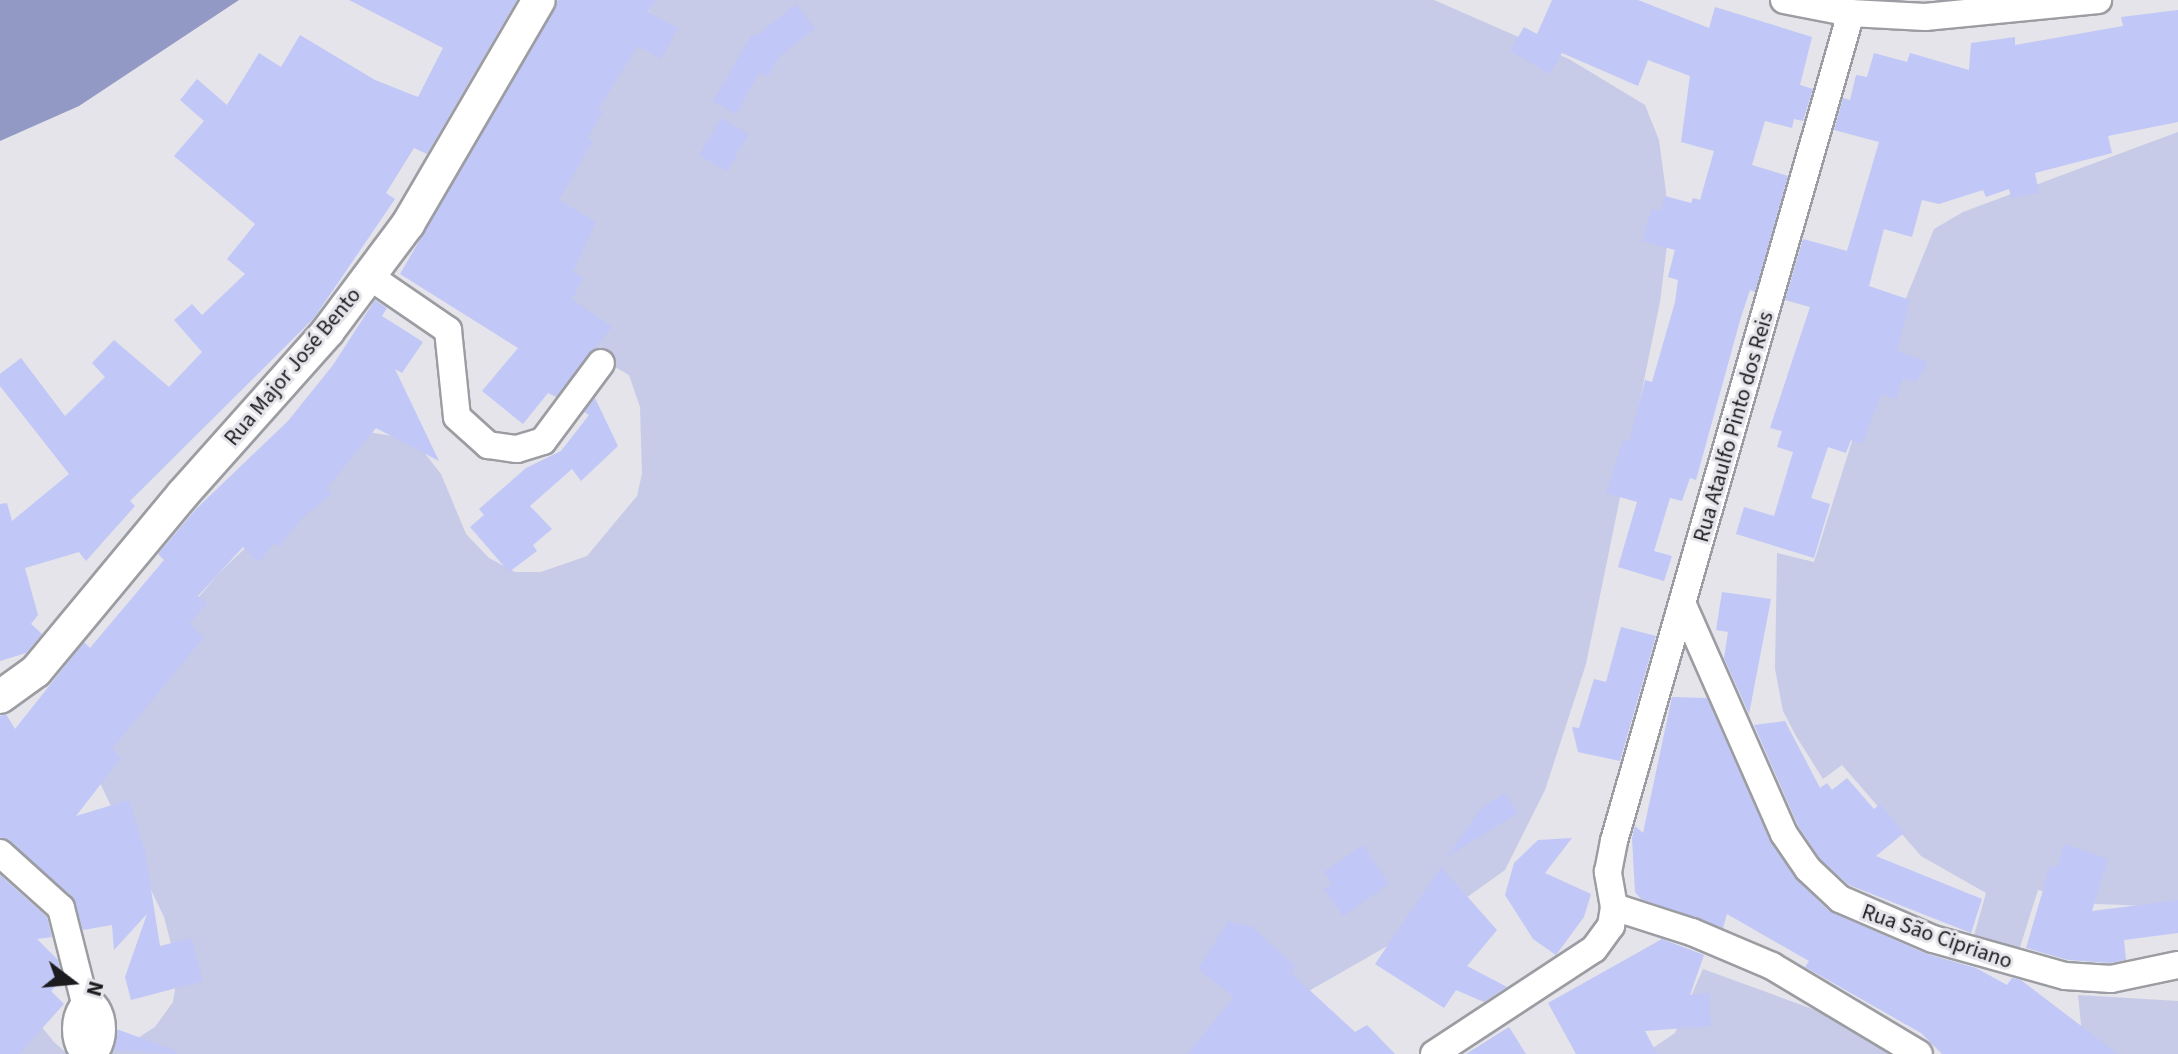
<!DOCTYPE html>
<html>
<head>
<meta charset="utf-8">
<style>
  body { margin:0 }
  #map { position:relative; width:2178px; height:1054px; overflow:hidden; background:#e4e4ea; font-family:"Source Sans 3",sans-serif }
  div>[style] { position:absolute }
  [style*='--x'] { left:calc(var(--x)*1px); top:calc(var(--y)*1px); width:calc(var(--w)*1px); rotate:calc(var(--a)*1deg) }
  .green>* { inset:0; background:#c7cbe8 }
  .water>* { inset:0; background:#9399c5 }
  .building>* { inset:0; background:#c1c7f6; transform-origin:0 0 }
  .roads { filter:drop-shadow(2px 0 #9c9da2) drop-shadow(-2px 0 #9c9da2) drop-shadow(0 2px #9c9da2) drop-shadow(0 -2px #9c9da2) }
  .minor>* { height:26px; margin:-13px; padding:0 13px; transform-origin:13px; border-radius:13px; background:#fff }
  .minor>.ring { margin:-13px; padding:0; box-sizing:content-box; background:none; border:26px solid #fff; border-radius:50% }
  .tertiary>* { height:32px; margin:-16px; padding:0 16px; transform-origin:16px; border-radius:16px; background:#fff }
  span { translate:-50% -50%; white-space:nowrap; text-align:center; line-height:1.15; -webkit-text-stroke:6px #e4e4ea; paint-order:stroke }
  .street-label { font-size:22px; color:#1c1c1e }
  .north { position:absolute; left:32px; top:942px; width:80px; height:80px; -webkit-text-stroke:6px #e4e4ea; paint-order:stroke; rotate:106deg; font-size:22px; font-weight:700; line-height:32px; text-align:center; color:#1c1c1e }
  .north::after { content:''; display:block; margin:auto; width:28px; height:36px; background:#1c1c1e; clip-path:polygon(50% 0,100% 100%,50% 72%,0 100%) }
</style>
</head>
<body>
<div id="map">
  <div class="green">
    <div style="clip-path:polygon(655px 0,1434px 0,1569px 59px,1645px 105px,1659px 140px,1666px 192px,1668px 237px,1660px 302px,1586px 664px,1545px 790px,1505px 870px,1445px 913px,1199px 1054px,88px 1054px,130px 1043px,155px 1027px,173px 1002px,178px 971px,164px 917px,79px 739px,219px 573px,367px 432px,399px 437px,423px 451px,441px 474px,466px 534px,489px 558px,515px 572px,541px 572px,587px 556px,637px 496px,642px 474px,640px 407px,629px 375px,494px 298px)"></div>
    <div style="clip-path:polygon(2178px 132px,2178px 907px,2096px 904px,2038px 890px,2019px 950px,1973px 939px,1986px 893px,1921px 856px,1842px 765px,1823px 779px,1796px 736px,1783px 711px,1775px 669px,1777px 553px,1814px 562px,1866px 397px,1934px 229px,1963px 212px)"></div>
    <div style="clip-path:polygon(1703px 969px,1818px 1011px,1902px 1054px,1644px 1054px,1675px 1033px)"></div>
    <div style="clip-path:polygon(0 975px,54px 1042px,64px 1051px,82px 1054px,0 1054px)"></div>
    <div style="clip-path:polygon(2078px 995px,2178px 1001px,2178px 1054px,2084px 1054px)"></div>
  </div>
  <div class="water">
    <div style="clip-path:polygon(0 0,239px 0,79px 106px,0 141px)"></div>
  </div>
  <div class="building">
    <div style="clip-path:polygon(349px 0,517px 0,427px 154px,414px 148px,386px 193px,395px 199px,314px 318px,130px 501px,135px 506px,86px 561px,79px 552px,25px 568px,38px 615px,31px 624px,42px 634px,26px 653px,0 661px,0 504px,7px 503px,12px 521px,69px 474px,0 386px,0 374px,21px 358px,65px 416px,105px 377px,92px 363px,114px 340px,169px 387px,202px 352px,174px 320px,192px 304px,202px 315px,245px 274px,227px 259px,255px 224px,174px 156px,204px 121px,180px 100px,197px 79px,227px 105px,259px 53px,281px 67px,300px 35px,375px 80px,418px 97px,443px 48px)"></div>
    <div style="clip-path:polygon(558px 0,656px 0,648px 12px,678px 28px,661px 59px,638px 46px,598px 109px,603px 112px,588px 138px,593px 141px,559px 200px,596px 222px,573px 272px,584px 278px,572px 299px,612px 327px,556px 397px,548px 393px,523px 424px,482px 391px,518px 348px,400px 274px)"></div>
    <div style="clip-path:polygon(1552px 0,1638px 0,1709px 28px,1715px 7px,1812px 37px,1800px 85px,1813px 89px,1803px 121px,1794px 119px,1792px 128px,1765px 121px,1752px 165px,1788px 176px,1755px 292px,1750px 290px,1741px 317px,1696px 480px,1690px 478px,1682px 501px,1670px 498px,1654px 551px,1672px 556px,1664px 581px,1618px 567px,1637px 502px,1606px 493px,1623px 440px,1629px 442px,1645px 380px,1652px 382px,1675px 302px,1678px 280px,1668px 277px,1675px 250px,1642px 241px,1652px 208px,1660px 211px,1665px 196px,1691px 203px,1693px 198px,1700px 200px,1714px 151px,1681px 142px,1690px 76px,1648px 60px,1638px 86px,1562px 53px,1550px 74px,1510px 51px,1524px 27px,1537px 34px)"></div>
    <div style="clip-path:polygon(796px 4px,815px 28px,778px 58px,768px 77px,759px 73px,736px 114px,713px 101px,752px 34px,756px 36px)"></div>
    <div style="clip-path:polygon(2178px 10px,2178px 122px,2108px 136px,2112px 153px,2035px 173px,2039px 193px,2011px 198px,2009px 189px,1986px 197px,1983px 190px,1939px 204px,1922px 200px,1912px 237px,1884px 229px,1869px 286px,1910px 300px,1897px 351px,1928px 362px,1916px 383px,1903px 378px,1896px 399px,1881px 394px,1862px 444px,1851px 440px,1846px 453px,1828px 447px,1811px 498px,1830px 504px,1814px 558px,1736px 534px,1744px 507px,1774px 516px,1793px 452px,1777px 447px,1782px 431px,1770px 428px,1810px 307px,1785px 300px,1803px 239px,1847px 251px,1879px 142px,1834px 130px,1843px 98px,1850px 100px,1856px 75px,1867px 77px,1874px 53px,1907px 62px,1910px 53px,1969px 70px,1971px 43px,2015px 37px,2015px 45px,2123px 26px,2121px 17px)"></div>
    <div style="left:721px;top:118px;width:32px;height:43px;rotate:30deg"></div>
    <div style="clip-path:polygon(375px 300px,387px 308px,382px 316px,423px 342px,402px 373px,395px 369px,439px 461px,376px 428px,327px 488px,332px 494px,301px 519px,279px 547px,274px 543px,259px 562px,243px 547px,198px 596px,207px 603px,189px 624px,204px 637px,112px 749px,121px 758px,76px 816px,129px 800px,145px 852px,160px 946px,192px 938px,203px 981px,131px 1000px,125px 977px,147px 914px,114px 950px,112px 925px,83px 930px,72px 896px,0 837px,0 716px,6px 714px,15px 729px,84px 642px,90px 648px,164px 560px,158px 554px,195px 510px,288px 421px,333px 365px)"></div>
    <div style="clip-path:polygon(595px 398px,618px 446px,581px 481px,572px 469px,530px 506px,552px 529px,533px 545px,537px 551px,509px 572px,470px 527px,484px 515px,479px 509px,526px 468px,561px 451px,589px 415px,584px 412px)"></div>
    <div style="clip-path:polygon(1722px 592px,1771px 599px,1749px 714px,1724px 658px,1728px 632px,1716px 630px)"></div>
    <div style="clip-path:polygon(1621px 627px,1656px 636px,1620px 761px,1578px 752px,1572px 727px,1579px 728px,1594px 679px,1606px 682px)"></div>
    <div style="clip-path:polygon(1672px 697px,1707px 698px,1771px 843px,1797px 880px,1829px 911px,1927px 954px,1976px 968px,2007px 985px,2012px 978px,2021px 980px,2118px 1054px,1942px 1054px,1921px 1033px,1805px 967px,1809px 961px,1727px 914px,1723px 928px,1641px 899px,1635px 892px,1632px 838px,1635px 826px,1643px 833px)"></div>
    <div style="clip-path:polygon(1785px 721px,1820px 788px,1827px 783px,1832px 790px,1847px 778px,1874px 809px,1880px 804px,1904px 833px,1876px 856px,1982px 899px,1971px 933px,1849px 885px,1820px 859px,1798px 826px,1754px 725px)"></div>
    <div style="clip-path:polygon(1505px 793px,1518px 813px,1447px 857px,1481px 808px)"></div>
    <div style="clip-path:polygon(1572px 838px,1545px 873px,1591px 894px,1584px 917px,1556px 955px,1533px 939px,1505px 895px,1514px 863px,1538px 840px)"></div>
    <div style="clip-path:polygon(2064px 844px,2108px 859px,2092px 911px,2178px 900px,2178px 933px,2124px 940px,2126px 960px,2110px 963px,2068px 960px,2026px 948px,2050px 866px,2057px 868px)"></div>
    <div style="clip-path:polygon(1363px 845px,1389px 884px,1343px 916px,1324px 889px,1332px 884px,1324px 872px)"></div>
    <div style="clip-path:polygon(1441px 867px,1497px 930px,1467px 966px,1507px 987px,1484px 1002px,1456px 990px,1444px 1008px,1375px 964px)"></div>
    <div style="clip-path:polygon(0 875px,47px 917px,52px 937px,37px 939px,58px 960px,62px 979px,51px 991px,64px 1004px,19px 1054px,0 1054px)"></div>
    <div style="clip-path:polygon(1228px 921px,1252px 927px,1296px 967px,1291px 973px,1355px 1032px,1367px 1025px,1395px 1054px,1187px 1054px,1234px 997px,1198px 969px)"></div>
    <div style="clip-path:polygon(1662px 939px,1704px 955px,1690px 995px,1709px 993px,1711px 1026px,1645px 1031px,1657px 1054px,1576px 1054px,1548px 1003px)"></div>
    <div style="clip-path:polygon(108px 1026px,177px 1051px,176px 1054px,99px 1049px)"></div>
    <div style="clip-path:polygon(1509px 1027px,1526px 1054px,1466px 1054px)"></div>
  </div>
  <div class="roads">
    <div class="minor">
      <div style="--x:1784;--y:0;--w:68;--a:11"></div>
      <div style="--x:1851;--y:13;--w:74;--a:3.1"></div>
      <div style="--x:1925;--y:17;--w:174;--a:-5.6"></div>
      <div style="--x:369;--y:276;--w:96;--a:34.4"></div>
      <div style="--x:448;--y:330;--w:87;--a:84.1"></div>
      <div style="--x:457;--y:417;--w:42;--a:42.1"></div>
      <div style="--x:488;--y:445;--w:29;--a:8"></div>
      <div style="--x:517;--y:449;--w:27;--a:-17"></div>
      <div style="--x:543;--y:441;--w:97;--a:-53.4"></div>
      <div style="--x:1683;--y:605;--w:250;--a:66.2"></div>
      <div style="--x:1784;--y:834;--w:42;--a:55.6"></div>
      <div style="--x:1808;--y:869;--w:44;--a:43.2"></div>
      <div style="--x:1840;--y:899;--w:101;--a:23.3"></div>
      <div style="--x:1933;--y:939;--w:137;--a:15.7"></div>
      <div style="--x:2065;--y:976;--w:46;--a:3.7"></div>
      <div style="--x:2111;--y:979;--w:68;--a:-11.8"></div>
      <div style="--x:0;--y:853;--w:82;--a:42"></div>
      <div style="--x:61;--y:908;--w:98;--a:75.8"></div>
      <div style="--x:1614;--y:907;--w:82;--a:17.8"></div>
      <div style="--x:1692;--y:932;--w:87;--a:23"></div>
      <div style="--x:1772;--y:966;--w:171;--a:30.9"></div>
      <div class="ring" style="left:76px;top:1003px;width:-2px;height:-2px"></div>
      <div style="--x:1434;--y:1054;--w:191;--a:-33.3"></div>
      <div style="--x:1594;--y:949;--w:29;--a:-54"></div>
      <div style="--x:1611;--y:926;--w:19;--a:-81"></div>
      <div style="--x:1614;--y:907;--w:36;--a:-100"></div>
      <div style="--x:1608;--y:872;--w:32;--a:-79"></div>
      <div style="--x:1614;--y:841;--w:861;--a:-74.03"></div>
    </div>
    <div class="tertiary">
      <div style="--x:0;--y:697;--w:44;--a:-35.8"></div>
      <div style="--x:36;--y:671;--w:230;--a:-50.3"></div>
      <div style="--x:183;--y:494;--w:218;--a:-48.3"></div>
      <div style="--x:328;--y:331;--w:134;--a:-53.2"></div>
      <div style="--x:408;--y:224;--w:259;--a:-59.7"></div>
    </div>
  </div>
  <div class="street-label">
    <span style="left:293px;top:367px;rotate:-50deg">Rua Major José Bento</span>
    <span style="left:1734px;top:427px;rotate:-74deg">Rua Ataulfo Pinto dos Reis</span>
    <span style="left:1937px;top:937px;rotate:19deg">Rua São Cipriano</span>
  </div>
  <div class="north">N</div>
</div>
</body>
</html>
